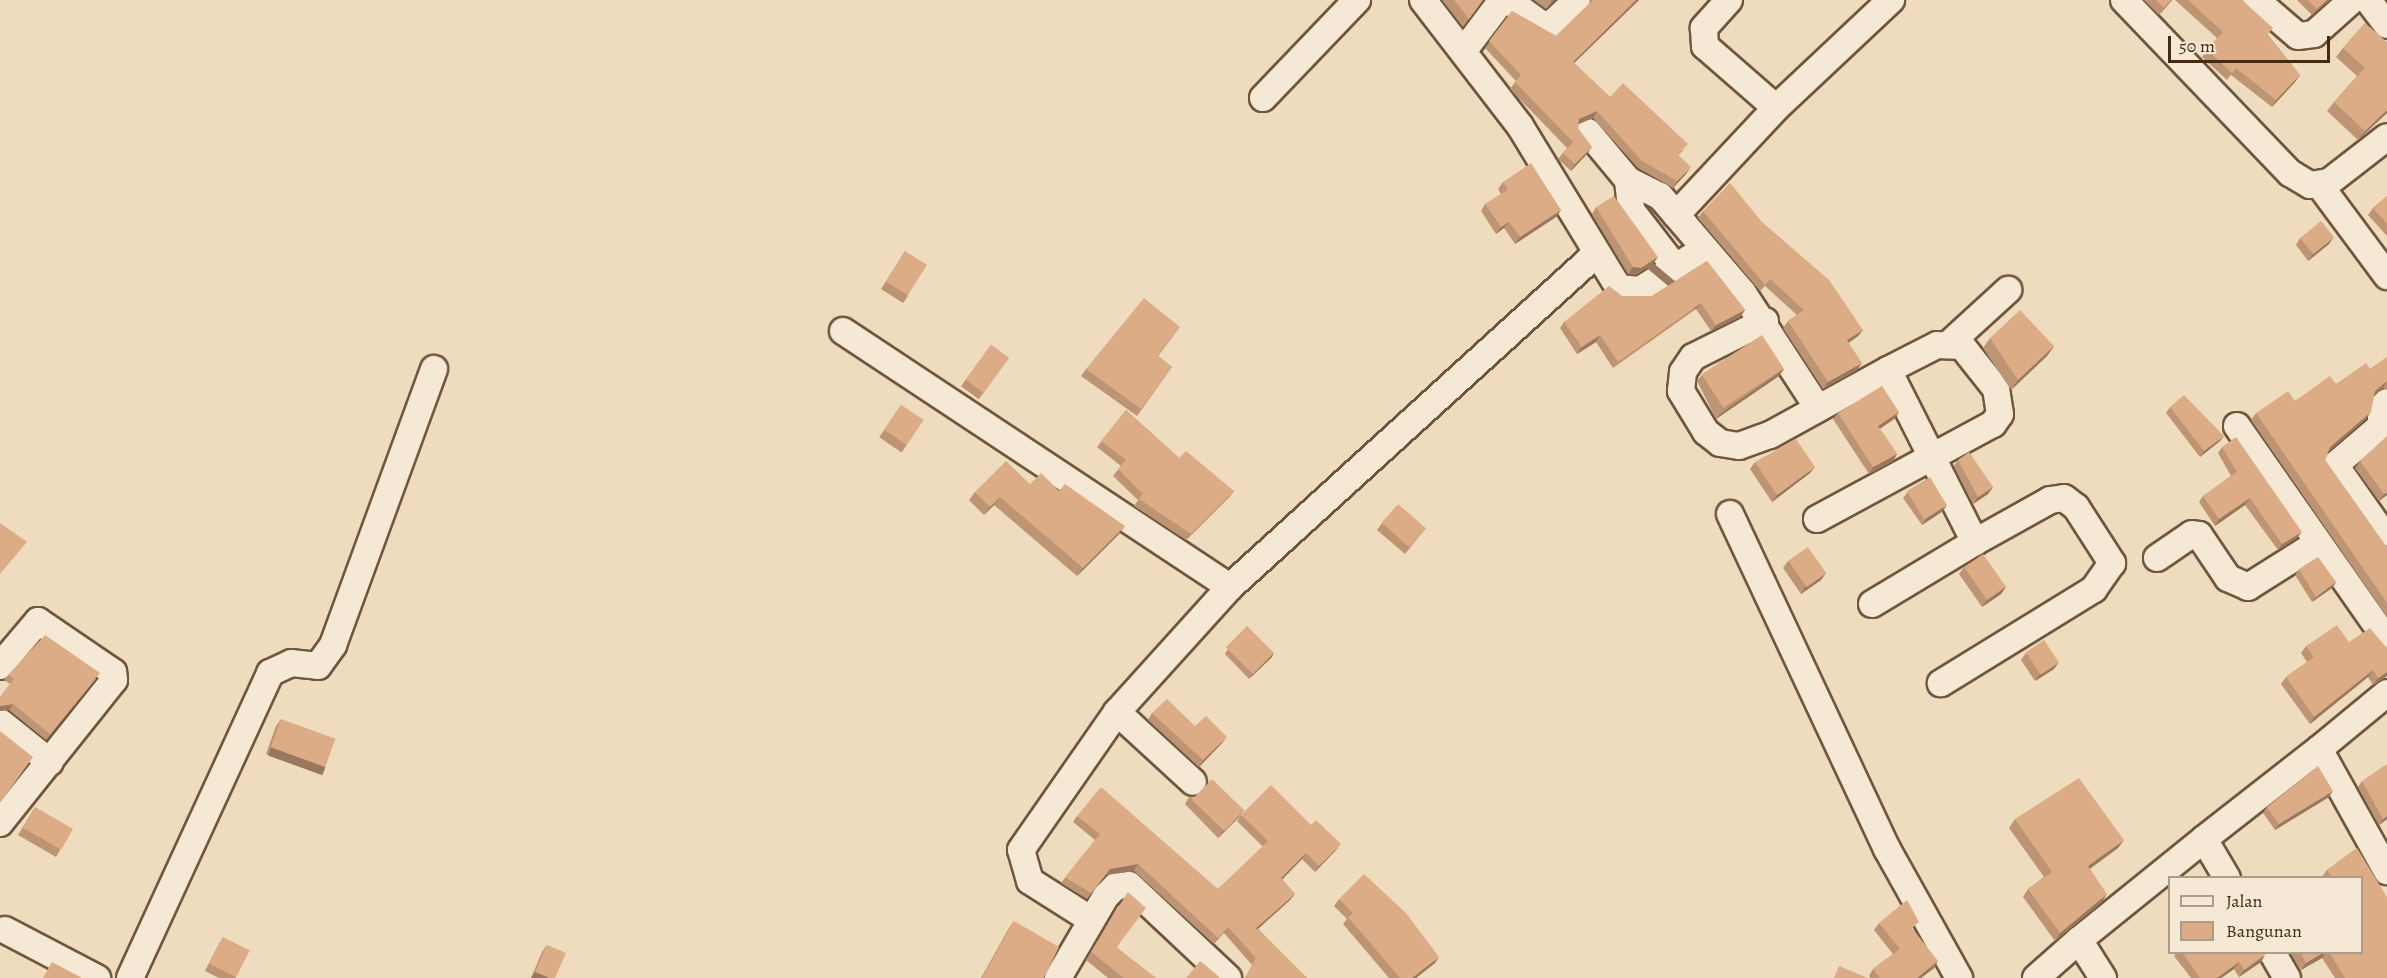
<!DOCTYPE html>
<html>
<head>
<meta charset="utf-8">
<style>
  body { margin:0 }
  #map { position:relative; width:2387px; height:978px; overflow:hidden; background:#efdcbf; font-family:Alegreya,serif }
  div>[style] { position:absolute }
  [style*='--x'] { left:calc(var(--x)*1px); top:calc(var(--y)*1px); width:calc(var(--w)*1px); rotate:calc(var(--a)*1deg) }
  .roads { filter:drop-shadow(2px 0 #70563c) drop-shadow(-2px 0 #70563c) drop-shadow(0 2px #70563c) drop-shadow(0 -2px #70563c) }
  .minor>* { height:26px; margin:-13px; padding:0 13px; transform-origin:13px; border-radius:13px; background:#f5e8d5 }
  .wall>* { inset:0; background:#bd9474; transform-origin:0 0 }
  .shaded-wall>* { inset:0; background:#9a785e; transform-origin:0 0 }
  .building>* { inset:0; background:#dcac87; transform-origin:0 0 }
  span { translate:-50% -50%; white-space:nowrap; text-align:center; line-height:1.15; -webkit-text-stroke:5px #f5e8d5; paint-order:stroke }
  .legend { position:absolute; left:2168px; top:876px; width:195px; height:78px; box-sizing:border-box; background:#f5e8d5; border:2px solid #af9c87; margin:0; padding:8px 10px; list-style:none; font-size:18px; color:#452a11 }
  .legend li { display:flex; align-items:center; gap:12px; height:30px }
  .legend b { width:30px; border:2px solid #af9c87 }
  .scale { position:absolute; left:2168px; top:36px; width:162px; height:27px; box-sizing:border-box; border:3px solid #452a11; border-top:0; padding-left:8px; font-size:18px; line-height:21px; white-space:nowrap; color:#452a11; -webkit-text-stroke:4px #f5e8d5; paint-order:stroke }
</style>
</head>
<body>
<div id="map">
  <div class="roads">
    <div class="minor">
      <div style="--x:1423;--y:0;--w:159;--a:52.4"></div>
      <div style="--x:1520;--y:126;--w:190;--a:58.6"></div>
      <div style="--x:1619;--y:288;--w:21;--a:5"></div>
      <div style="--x:1640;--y:290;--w:76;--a:-32.6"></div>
      <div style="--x:1508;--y:0;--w:48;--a:35.7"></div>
      <div style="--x:1547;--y:28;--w:41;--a:-43"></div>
      <div style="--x:1729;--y:0;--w:38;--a:132"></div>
      <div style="--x:1704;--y:28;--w:18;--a:87"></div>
      <div style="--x:1705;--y:46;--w:94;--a:41.1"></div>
      <div style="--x:2124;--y:0;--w:240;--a:46.2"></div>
      <div style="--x:2290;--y:173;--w:23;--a:31"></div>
      <div style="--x:2310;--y:185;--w:19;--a:-9"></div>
      <div style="--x:2329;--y:182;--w:73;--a:-37.8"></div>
      <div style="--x:2256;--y:0;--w:55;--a:40.6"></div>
      <div style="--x:2298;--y:36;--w:16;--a:-7"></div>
      <div style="--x:2314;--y:34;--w:51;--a:-41.8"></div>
      <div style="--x:2368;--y:0;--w:31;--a:53"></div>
      <div style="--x:1465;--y:49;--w:61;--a:-52.9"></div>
      <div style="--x:1263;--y:98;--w:136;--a:-46.2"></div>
      <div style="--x:1588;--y:132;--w:62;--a:50.2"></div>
      <div style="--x:1628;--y:180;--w:36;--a:27"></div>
      <div style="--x:1660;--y:196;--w:128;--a:49.4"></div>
      <div style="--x:1743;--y:293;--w:137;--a:56.9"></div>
      <div style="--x:1628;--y:180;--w:30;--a:84"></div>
      <div style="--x:1631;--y:210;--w:72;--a:52.3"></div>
      <div style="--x:2321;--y:187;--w:111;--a:53.4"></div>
      <div style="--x:1676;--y:215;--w:146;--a:-46.9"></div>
      <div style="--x:1776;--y:108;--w:158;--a:-43.2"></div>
      <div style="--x:1765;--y:321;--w:80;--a:153.4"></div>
      <div style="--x:1693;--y:357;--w:18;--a:124"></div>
      <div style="--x:1683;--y:372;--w:19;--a:96"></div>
      <div style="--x:1681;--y:391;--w:48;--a:58.6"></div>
      <div style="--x:1706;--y:432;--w:18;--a:38"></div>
      <div style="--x:1720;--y:443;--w:19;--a:9"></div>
      <div style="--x:1739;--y:446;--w:33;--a:-20"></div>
      <div style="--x:1770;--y:435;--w:135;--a:-28.8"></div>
      <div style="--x:1888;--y:370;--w:193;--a:63.2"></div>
      <div style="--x:1975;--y:542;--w:86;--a:-29.2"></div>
      <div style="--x:2050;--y:500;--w:14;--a:-8"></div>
      <div style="--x:2064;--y:498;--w:15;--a:37"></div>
      <div style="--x:2076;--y:507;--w:67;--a:57.3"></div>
      <div style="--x:2112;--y:563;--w:32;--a:125"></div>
      <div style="--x:2094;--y:589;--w:180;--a:148.4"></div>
      <div style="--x:843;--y:331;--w:464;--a:33.5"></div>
      <div style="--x:1950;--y:343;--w:79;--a:-42.4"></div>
      <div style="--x:2387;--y:402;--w:8;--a:135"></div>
      <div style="--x:2381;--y:408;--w:18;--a:90"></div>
      <div style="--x:2381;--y:426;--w:60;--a:139.7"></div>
      <div style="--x:2335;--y:465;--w:90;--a:54.9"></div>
      <div style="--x:2237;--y:426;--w:261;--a:55"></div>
      <div style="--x:1730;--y:514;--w:370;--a:64.9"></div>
      <div style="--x:1887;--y:849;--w:148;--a:60.8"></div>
      <div style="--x:1817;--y:519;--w:200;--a:-28.4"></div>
      <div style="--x:1993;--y:424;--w:12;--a:-55"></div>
      <div style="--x:2000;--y:414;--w:25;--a:-99"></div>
      <div style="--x:1996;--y:389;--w:55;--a:-128.3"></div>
      <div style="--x:1962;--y:346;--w:25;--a:-178"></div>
      <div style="--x:1937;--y:345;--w:55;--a:153"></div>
      <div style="--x:2157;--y:558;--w:42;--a:-34.4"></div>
      <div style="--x:2192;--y:534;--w:7;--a:8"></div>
      <div style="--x:2199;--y:535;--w:52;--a:56"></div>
      <div style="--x:2228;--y:578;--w:22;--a:24"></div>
      <div style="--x:2248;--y:587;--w:80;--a:-32.3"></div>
      <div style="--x:1872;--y:604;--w:120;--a:-31"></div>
      <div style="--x:0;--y:666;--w:59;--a:-49.8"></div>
      <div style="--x:38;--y:621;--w:91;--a:34.2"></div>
      <div style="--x:113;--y:672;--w:8;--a:83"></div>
      <div style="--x:114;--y:680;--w:183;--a:128.6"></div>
      <div style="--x:2387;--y:693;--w:88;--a:140.5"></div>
      <div style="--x:2319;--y:749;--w:140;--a:60.9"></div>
      <div style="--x:1117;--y:712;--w:103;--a:42.6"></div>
      <div style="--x:0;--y:722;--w:64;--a:38.7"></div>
      <div style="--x:2204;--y:839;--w:146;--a:-38"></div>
      <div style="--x:1090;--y:919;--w:71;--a:-147.7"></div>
      <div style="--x:1030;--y:881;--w:32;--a:-106"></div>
      <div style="--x:1021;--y:850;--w:168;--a:-55.2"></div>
      <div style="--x:1117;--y:712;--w:169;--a:-47.9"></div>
      <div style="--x:1230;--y:587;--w:493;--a:-42.3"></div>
      <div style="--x:5;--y:930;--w:104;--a:27.6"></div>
      <div style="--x:2272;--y:952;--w:30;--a:60"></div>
      <div style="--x:130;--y:978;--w:336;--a:-65.3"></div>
      <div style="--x:270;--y:673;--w:23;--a:-25"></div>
      <div style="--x:291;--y:663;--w:27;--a:6"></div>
      <div style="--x:318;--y:666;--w:26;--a:-54"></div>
      <div style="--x:333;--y:645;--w:294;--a:-69.9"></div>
      <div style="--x:1058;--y:978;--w:95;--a:-59.7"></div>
      <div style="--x:1106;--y:896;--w:14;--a:-45"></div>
      <div style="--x:1116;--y:886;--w:13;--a:-4"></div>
      <div style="--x:1129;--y:885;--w:136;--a:43.2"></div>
      <div style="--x:2036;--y:978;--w:57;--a:-41.5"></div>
      <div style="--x:2103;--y:978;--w:45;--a:-122.3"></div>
      <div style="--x:2079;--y:940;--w:161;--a:-38.9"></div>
      <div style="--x:2204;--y:839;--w:45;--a:59.5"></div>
    </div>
  </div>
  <div class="wall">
    <div style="clip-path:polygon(1442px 0,1483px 0,1463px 27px)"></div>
    <div style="clip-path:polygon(1534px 0,1555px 0,1546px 9px)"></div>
    <div style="clip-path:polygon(1589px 0,1639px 0,1574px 63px,1610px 97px,1683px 151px,1678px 155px,1686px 174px,1673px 188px,1638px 168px,1593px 118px,1579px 124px,1578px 128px,1587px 154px,1571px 171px,1558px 159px,1567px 148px,1510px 89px,1516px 81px,1485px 48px,1512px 11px,1556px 36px,1591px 2px)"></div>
    <div style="clip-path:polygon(2144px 0,2172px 0,2159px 15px)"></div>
    <div style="clip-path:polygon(2175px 0,2242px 0,2268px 35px,2300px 75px,2295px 82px,2272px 107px,2231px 75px,2227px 80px,2202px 57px,2217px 38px)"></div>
    <div style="clip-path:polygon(2297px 0,2330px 0,2312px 15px)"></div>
    <div style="clip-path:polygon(2365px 23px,2387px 113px,2358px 140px,2327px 111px,2334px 102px,2357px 76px,2336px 57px,2343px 48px)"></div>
    <div style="clip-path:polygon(1503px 182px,1561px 210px,1556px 217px,1515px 244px,1504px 228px,1496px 234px,1481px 211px,1485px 204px,1501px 194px,1498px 189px)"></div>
    <div style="clip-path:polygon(2387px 196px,2387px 236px,2368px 215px,2373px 208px)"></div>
    <div style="clip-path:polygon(1596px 207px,1653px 264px,1636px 275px,1628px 274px,1592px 214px)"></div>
    <div style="clip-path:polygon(1703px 211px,1762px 222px,1863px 330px,1858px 336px,1849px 343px,1857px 370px,1823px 389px,1783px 328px,1788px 321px,1797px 315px,1765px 286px,1760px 291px,1698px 218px)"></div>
    <div style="clip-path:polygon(2300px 238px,2329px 244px,2308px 261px,2296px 245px)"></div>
    <div style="clip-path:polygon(905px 251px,908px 296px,903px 303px,881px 289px)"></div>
    <div style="clip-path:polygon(1707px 261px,1745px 310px,1740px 317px,1711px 331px,1696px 309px,1613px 368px,1596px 342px,1577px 354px,1560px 328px,1564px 322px,1622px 296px,1652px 296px)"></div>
    <div style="clip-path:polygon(1180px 327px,1158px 356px,1172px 367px,1137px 416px,1081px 376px,1086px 369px)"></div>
    <div style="clip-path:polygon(1990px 338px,2054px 346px,2047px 356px,2011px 390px,1983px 348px)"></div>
    <div style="left:991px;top:345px;width:22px;height:51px;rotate:36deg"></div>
    <div style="clip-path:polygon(2387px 357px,2387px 390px,2383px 388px,2374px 395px,2366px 419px,2329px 451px,2325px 460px,2385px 545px,2387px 545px,2387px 617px,2251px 420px,2256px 413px,2295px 401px,2336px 384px,2370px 369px)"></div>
    <div style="clip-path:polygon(1784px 369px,1779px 376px,1716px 419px,1697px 381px,1702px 375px)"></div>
    <div style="left:901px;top:405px;width:27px;height:39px;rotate:34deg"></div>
    <div style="clip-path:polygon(2170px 407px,2220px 441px,2200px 457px,2166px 413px)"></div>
    <div style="clip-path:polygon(1126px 410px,1179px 458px,1234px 491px,1229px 497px,1186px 540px,1134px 506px,1138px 500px,1113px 476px,1121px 466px,1097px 447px)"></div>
    <div style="clip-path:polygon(1899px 412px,1894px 419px,1880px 429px,1897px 454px,1893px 461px,1869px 474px,1833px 419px,1838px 413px)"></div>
    <div style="clip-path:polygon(2222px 447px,2297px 538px,2278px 550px,2245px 505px,2215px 526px,2199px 502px,2203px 496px,2231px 476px,2218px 453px)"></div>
    <div style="clip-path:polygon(1958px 460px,1993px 487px,1988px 494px,1973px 504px,1954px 466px)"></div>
    <div style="clip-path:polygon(2360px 461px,2387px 495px,2379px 501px,2355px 468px)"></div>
    <div style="clip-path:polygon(1755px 462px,1810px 473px,1772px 502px,1750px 469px)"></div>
    <div style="clip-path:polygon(1030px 484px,1119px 534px,1077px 576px,994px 505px,984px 515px,969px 500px,975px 492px)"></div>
    <div style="clip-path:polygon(1908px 492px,1943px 511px,1922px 525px,1903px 498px)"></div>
    <div style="clip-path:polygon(1382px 523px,1426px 528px,1405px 554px,1377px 530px)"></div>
    <div style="clip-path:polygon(1788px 561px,1821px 580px,1801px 594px,1783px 568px)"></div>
    <div style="clip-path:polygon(1964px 567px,2006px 587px,2001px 594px,1982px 607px,1959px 574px)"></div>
    <div style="clip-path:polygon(2299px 569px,2336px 582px,2332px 588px,2312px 602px,2295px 575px)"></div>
    <div style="clip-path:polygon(2349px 642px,2385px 646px,2387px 676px,2373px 685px,2368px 677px,2310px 724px,2281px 684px,2286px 677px,2307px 662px,2301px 653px,2306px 646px)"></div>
    <div style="clip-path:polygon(1228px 649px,1274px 653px,1271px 658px,1249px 679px,1225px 654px)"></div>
    <div style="clip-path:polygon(2026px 653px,2054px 669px,2035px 681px,2021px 660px)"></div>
    <div style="clip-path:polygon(8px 675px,96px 679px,46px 740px,9px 710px,0 711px,0 697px,10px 684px,4px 680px)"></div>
    <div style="clip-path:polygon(1152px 713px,1222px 743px,1199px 767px,1148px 720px)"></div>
    <div style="clip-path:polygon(281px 719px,325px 767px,320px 774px,266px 754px,276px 726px)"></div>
    <div style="clip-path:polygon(2362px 781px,2387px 819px,2379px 825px,2358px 787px)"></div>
    <div style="clip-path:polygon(1189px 797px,1244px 810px,1239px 817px,1218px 838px,1185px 804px)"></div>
    <div style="clip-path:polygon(2329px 797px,2275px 830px,2263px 813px,2267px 807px)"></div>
    <div style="clip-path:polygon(35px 807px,60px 850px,56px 857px,18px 835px)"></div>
    <div style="clip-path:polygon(1241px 815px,1336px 850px,1315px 872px,1302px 859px,1282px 879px,1295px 894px,1290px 900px,1258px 929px,1307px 978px,1245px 978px,1252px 965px,1224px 933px,1214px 944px,1134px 871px,1106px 875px,1087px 899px,1061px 883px,1095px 840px,1073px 822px,1077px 816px,1218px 889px,1263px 847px,1237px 821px)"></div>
    <div style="clip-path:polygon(2015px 819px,2118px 848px,2090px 869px,2102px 902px,2055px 941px,2023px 897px,2028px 889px,2044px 877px,2009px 828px)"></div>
    <div style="clip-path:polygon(2357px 848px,2387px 978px,2335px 978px,2322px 958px,2301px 970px,2290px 952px,2361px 952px,2361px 878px,2322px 877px,2327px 870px)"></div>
    <div style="clip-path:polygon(1128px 892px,1117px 948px,1156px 978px,1108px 978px,1086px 960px)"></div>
    <div style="clip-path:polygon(1339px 899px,1435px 963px,1416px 978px,1389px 978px,1343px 924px,1347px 919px,1334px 906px)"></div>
    <div style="clip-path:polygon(1014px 921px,1044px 978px,981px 978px,1009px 928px)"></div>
    <div style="clip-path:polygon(1879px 923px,1914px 930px,1934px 968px,1921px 978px,1870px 978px,1869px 976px,1873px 969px,1893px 954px,1874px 930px)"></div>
    <div style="clip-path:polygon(223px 937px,236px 978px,219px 978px,205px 971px,219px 944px)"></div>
    <div style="clip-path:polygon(547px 945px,555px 978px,531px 978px,542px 952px)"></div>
    <div style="clip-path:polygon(2177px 952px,2265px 952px,2261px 962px,2239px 977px,2234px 969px,2221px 978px,2191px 978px,2174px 956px)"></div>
  </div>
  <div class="shaded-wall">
    <div style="clip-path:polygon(1552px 0,1555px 0,1546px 9px,1551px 2px)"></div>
    <div style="clip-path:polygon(1636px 0,1639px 0,1568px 69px,1573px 62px)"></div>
    <div style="clip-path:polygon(2171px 0,2172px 0,2159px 15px,2164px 8px)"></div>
    <div style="clip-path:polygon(2327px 0,2330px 0,2312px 15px,2317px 9px)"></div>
    <div style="clip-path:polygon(2300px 75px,2295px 82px,2272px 107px,2276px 100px)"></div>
    <div style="clip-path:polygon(2387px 110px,2387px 113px,2358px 140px,2365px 131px)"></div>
    <div style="clip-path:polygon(1597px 111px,1593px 118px,1574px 126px,1579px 119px)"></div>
    <div style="clip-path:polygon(1592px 147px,1587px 154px,1571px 171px,1575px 164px)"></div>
    <div style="clip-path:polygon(1691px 167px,1686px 174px,1673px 188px,1677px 181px)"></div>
    <div style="clip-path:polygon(1561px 210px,1556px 217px,1515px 244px,1520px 237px)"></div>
    <div style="clip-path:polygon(1509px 222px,1504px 228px,1496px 234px,1501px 227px)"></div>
    <div style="clip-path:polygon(2334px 237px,2329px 244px,2308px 261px,2313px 254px)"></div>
    <div style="clip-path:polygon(1658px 257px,1653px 264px,1636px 275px,1628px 274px,1633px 267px)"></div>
    <div style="left:1701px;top:303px;width:8px;height:102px;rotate:130deg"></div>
    <div style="clip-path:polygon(1745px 310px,1740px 317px,1711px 331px,1716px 325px)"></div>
    <div style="clip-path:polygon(1863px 330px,1858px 336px,1842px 347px,1847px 340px)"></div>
    <div style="clip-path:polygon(1600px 335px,1596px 342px,1577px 354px,1582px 347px)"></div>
    <div style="clip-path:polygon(2054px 346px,2047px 356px,2011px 390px,2018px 380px)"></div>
    <div style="clip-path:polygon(1862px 363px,1857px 370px,1823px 389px,1828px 382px)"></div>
    <div style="clip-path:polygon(1784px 369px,1779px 376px,1716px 419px,1721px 413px)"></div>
    <div style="clip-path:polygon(2387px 381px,2383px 388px,2370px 398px,2375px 391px)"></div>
    <div style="clip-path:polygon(1899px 412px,1894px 419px,1873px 433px,1878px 426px)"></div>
    <div style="clip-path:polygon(2371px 412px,2366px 419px,2325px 454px,2330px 447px)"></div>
    <div style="clip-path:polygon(2224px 436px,2220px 441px,2200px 457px,2204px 451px)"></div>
    <div style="clip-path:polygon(1897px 454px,1893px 461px,1869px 474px,1873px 467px)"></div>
    <div style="clip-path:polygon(1815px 467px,1810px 473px,1772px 502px,1777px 495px)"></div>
    <div style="clip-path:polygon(1993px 487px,1988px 494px,1973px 504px,1978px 497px)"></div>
    <div style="clip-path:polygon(1234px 491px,1229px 497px,1186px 540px,1191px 534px)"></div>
    <div style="clip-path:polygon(2387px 492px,2387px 495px,2379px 501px,2384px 494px)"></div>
    <div style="clip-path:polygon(1000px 497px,994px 505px,984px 515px,990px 507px)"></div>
    <div style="clip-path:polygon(2250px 498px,2245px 505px,2215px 526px,2219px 519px)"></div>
    <div style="clip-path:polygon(1947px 505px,1943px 511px,1922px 525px,1926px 519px)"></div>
    <div style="clip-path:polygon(1125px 526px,1119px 534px,1077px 576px,1083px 568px)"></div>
    <div style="clip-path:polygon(2302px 532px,2297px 538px,2278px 550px,2282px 544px)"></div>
    <div style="clip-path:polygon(1826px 573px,1821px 580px,1801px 594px,1805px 587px)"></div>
    <div style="clip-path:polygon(2336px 582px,2332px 588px,2312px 602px,2316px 597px)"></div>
    <div style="clip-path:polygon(2006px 587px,2001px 594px,1982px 607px,1987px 600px)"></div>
    <div style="clip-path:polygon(1274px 653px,1271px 658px,1249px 679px,1253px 674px)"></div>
    <div style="clip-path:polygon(2059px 662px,2054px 669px,2035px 681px,2040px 674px)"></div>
    <div style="clip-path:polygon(2373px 670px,2368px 677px,2310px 724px,2314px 717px)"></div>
    <div style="clip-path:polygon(2387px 672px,2387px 676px,2373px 685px,2378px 678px)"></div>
    <div style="clip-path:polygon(13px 704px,9px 710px,0 711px,0 706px)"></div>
    <div style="clip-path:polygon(1227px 737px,1222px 743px,1199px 767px,1203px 760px)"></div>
    <div style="left:271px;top:747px;width:58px;height:9px;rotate:20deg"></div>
    <div style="clip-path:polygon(2333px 791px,2329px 797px,2275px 830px,2279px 824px)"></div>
    <div style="clip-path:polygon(1244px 810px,1239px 817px,1218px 838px,1223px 831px)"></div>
    <div style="clip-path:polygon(2387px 816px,2387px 819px,2379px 825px,2383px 819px)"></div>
    <div style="clip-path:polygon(2124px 840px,2118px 848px,2082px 874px,2088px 866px)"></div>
    <div style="clip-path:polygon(1341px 844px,1336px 850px,1315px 872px,1319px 866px)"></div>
    <div style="clip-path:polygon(1306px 853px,1302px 859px,1277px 885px,1281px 878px)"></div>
    <div style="clip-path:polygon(1138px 864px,1134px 871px,1106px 875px,1087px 899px,1110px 869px)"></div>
    <div style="clip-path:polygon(1295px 894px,1290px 900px,1252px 934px,1256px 928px)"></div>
    <div style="clip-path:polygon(2107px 894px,2102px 902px,2055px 941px,2060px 933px)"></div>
    <div style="clip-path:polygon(2324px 952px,2326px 952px,2322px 958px,2301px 970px,2306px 963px)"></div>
    <div style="clip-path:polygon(2265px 955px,2261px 962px,2239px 977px,2244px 970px)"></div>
    <div style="clip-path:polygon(1439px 957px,1435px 963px,1416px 978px,1412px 978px)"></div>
    <div style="clip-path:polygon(1938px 961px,1934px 968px,1921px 978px,1917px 978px)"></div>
    <div style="clip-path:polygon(2239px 962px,2234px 969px,2221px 978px,2217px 978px)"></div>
    <div style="clip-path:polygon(535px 972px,550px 978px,531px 978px)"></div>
  </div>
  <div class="building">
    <div style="clip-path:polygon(1454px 0,1483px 0,1469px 19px)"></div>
    <div style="clip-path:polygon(1593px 0,1636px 0,1573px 62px,1610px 97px,1623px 83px,1688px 144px,1678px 155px,1691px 167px,1677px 181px,1642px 161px,1597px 111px,1579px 119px,1578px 128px,1592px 147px,1575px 164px,1563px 153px,1573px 142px,1515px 82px,1521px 75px,1489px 41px,1512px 11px,1556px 36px)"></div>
    <div style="clip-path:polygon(2156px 0,2171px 0,2164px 8px)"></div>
    <div style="clip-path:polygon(2188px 0,2242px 0,2273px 28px,2267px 35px,2300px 75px,2276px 100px,2236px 68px,2232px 73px,2207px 50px,2223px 32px)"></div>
    <div style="clip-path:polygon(2308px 0,2327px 0,2317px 9px)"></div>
    <div style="clip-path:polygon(2365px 23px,2387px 42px,2387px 110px,2365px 131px,2334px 102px,2365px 68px,2343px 48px)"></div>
    <div style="clip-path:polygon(1531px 163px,1561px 210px,1520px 237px,1509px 222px,1501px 227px,1485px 204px,1508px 190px,1503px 182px)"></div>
    <div style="clip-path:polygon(1730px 183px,1762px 222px,1829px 280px,1863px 330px,1847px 340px,1862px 363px,1828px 382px,1788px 321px,1804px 310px,1770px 279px,1765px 285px,1703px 211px)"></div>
    <div style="clip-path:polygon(1614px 196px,1658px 257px,1641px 268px,1633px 267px,1596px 207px)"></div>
    <div style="clip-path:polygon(2387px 196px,2387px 224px,2373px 208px)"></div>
    <div style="left:2321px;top:221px;width:21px;height:27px;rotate:51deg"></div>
    <div style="left:905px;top:251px;width:26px;height:36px;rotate:32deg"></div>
    <div style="clip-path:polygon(1707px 261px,1745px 310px,1716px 325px,1701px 303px,1618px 362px,1600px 335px,1582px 347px,1564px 322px,1609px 286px,1622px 296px,1652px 296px)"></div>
    <div style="clip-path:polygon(1144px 298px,1180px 327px,1157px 356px,1172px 367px,1141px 409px,1086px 369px)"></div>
    <div style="clip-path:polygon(2020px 310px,2054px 346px,2018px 380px,1990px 338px)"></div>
    <div style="left:1762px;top:335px;width:40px;height:72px;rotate:57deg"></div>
    <div style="left:991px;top:345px;width:22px;height:43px;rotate:36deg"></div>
    <div style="clip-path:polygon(2387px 357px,2387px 381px,2375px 391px,2371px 412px,2330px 447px,2325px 460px,2385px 545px,2387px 545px,2387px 603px,2256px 413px,2288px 391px,2295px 401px,2330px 376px,2336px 384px,2366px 363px,2370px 369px)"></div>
    <div style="clip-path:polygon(1882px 386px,1899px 412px,1878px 426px,1897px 454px,1873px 467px,1838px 413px)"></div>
    <div style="clip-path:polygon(2184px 395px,2224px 436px,2204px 451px,2170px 407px)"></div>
    <div style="left:901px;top:405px;width:27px;height:30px;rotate:34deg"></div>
    <div style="clip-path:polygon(1126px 410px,1179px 458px,1186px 451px,1234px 491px,1191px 534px,1139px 499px,1143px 494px,1118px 469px,1126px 460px,1101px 441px)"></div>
    <div style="clip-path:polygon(2387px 436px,2387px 492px,2384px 494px,2360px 461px)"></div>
    <div style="clip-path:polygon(2236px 437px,2302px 532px,2282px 544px,2250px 498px,2219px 519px,2203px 496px,2237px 472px,2222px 447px)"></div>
    <div style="clip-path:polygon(1796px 439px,1815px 467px,1777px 495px,1755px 462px)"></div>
    <div style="clip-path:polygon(1969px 452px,1993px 487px,1978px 497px,1958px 460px)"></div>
    <div style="clip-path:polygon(1006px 461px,1030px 484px,1041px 473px,1059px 491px,1065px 484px,1125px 526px,1083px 568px,1000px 497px,990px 507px,975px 492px)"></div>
    <div style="left:1930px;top:477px;width:33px;height:27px;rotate:59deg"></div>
    <div style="left:1398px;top:504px;width:37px;height:25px;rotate:41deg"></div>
    <div style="clip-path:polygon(0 523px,27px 542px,0 574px)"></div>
    <div style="left:1808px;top:547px;width:32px;height:24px;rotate:55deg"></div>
    <div style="left:1983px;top:554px;width:40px;height:23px;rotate:55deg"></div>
    <div style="clip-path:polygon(2318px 557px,2336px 582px,2316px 597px,2299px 569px)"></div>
    <div style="clip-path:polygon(2337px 625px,2349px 642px,2370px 628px,2385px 646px,2387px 647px,2387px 672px,2378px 678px,2373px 670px,2314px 717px,2286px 677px,2314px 657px,2306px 646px)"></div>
    <div style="left:1247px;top:626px;width:38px;height:30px;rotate:45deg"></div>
    <div style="clip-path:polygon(45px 635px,100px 673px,50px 734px,13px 704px,0 706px,0 697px,14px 679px,8px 675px)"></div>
    <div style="left:2044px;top:640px;width:27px;height:22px;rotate:56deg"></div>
    <div style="clip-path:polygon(1167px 699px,1195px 726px,1206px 716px,1227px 737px,1203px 760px,1152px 713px)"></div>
    <div style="left:281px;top:719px;width:58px;height:30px;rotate:20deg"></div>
    <div style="clip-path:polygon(0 731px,33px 757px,0 803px)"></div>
    <div style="clip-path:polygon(2387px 764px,2387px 816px,2383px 819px,2362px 781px)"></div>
    <div style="clip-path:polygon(2318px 766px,2333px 791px,2279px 824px,2267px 807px)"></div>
    <div style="clip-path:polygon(2079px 778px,2124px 840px,2088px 866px,2107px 894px,2060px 933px,2028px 889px,2052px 872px,2015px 819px)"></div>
    <div style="left:1212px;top:779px;width:45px;height:29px;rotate:44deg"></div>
    <div style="clip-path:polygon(1271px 785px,1311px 825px,1316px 820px,1341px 844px,1319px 866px,1306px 853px,1281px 878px,1295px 894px,1256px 928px,1307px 978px,1248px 978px,1246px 976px,1256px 958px,1228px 927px,1218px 938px,1138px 864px,1110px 869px,1091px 893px,1065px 877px,1100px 834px,1077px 816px,1101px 787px,1218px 889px,1268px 841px,1241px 815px)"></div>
    <div style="left:35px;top:807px;width:44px;height:24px;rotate:30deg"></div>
    <div style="clip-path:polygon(2357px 848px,2387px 897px,2387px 978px,2345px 978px,2329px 952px,2361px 952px,2361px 878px,2332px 878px,2327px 870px)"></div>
    <div style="clip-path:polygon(1364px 874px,1406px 913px,1439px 957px,1412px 978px,1400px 978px,1348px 917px,1353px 913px,1339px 899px)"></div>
    <div style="clip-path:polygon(1128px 892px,1146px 908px,1116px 948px,1156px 978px,1124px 978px,1091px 952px)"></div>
    <div style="clip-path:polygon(1907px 900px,1919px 922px,1912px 928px,1938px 961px,1917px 978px,1880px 978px,1873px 969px,1900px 949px,1879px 923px)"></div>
    <div style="clip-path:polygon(1014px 921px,1059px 947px,1044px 978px,982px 978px)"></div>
    <div style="left:223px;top:937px;width:30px;height:30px;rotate:27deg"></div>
    <div style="clip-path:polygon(547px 945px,566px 953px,555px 978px,550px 978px,535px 972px)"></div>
    <div style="clip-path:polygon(2182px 952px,2265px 952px,2265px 955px,2244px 970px,2239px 962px,2217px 978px,2200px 978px)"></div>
    <div style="clip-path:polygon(2300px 952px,2324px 952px,2306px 963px)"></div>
    <div style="clip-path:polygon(1200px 961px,1216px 974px,1219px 977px,1219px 978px,1186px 978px)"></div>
    <div style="clip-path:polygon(52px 962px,82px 978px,43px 978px)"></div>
    <div style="clip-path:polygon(1839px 966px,1868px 978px,1834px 978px)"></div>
  </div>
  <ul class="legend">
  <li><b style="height:8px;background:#f5e8d5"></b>Jalan</li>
  <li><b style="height:16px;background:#dcac87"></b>Bangunan</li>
  </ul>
  <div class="scale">50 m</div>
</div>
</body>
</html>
